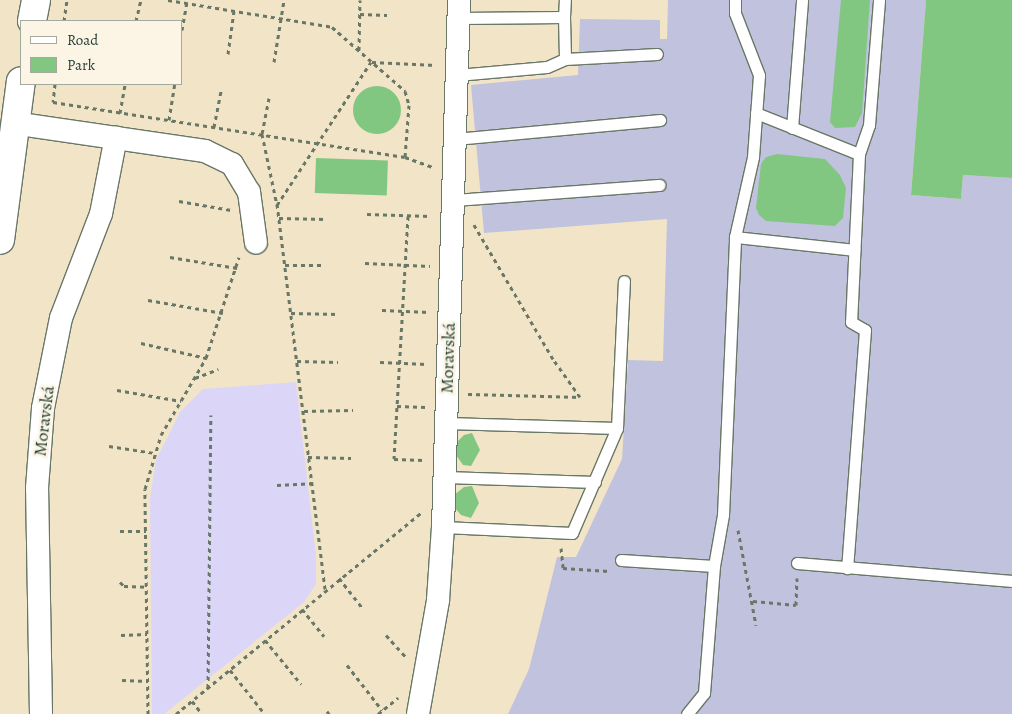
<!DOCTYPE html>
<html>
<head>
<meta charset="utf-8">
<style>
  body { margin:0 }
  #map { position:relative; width:1012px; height:714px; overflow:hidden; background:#f2e4c7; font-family:Alegreya,serif }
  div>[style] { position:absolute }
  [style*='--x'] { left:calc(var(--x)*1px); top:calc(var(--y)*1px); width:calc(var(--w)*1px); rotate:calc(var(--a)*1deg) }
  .built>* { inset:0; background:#dbd6f7 }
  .industrial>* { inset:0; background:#c1c2dd }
  .green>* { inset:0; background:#82c781; transform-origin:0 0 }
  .round { border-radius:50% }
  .path>* { height:3px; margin-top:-1.5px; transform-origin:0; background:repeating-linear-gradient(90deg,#697767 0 4px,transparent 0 8px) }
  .roads { filter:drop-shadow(1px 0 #697767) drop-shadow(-1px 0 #697767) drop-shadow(0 1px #697767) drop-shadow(0 -1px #697767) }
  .lane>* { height:11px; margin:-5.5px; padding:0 5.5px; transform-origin:5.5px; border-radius:5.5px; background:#fff }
  .street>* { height:22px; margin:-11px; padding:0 11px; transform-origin:11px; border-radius:11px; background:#fff }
  .secondary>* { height:28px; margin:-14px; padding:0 14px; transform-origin:14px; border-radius:14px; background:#fff }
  span { translate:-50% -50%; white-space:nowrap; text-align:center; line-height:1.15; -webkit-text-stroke:5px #fcf5e5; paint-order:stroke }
  .street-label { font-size:18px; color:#1f3d34 }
  .legend { position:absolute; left:20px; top:20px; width:162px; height:65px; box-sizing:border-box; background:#fcf5e5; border:1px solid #a4ab9e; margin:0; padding:6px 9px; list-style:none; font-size:15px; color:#1f3d34 }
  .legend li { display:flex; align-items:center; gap:10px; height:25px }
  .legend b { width:25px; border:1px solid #a4ab9e }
</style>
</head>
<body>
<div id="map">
  <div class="built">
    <div style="clip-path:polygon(296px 382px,316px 556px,316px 584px,304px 602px,164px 714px,152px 714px,150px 498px,156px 460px,180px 412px,203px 389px)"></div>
  </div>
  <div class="industrial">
    <div style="clip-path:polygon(668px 0,926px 0,911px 195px,961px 199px,963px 175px,1012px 178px,1012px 714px,508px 714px,529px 669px,557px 557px,576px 557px,622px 459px,628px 360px,663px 361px,667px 219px,484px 233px,471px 85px,578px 75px,580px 19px,660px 20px,660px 39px,667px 39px)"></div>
  </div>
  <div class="green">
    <div style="clip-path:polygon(841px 0,870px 0,862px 113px,855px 127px,835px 128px,830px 122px)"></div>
    <div style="clip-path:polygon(926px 0,1012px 0,1012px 178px,963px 175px,961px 199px,911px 195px)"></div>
    <div class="round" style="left:353px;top:86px;width:48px;height:48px"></div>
    <div style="clip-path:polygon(777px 154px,825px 159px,840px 175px,846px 188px,843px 218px,835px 226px,766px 221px,759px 215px,756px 208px,761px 164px,766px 157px)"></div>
    <div style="left:316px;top:158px;width:72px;height:35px;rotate:2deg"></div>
    <div style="clip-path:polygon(472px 433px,480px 450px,471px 466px,463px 465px,456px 455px,456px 443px,464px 435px)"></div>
    <div style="clip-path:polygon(472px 486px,479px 503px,471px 518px,461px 515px,454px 507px,454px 495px,464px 487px)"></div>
  </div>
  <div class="path">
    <div style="--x:168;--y:0;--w:166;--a:9.3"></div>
    <div style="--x:332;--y:27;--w:97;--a:41.2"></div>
    <div style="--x:405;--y:91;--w:15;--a:74"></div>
    <div style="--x:409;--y:105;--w:52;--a:94.4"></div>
    <div style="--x:360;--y:14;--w:27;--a:2"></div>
    <div style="--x:64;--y:21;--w:21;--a:-82"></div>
    <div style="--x:136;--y:21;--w:22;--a:-77"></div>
    <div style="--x:182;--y:30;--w:27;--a:-80"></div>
    <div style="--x:359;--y:50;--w:50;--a:-88.9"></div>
    <div style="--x:228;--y:54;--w:43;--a:-82.1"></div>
    <div style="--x:274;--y:62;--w:63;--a:-80.8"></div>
    <div style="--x:372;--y:62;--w:64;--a:2.7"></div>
    <div style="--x:55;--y:84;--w:18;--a:96"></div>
    <div style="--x:53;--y:102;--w:356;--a:8.9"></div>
    <div style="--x:405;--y:157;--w:30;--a:20"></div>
    <div style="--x:269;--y:98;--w:37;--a:101"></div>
    <div style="--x:262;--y:134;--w:73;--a:78.1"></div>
    <div style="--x:120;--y:113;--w:29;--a:-80"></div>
    <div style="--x:169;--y:120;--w:36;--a:-81"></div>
    <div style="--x:214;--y:127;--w:37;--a:-79"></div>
    <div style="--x:179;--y:201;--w:53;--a:9.8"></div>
    <div style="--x:367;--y:214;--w:64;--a:1.8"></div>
    <div style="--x:408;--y:216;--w:243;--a:93.3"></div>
    <div style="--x:394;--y:459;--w:30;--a:2"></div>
    <div style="--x:279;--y:218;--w:47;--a:1.2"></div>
    <div style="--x:170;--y:257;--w:68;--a:9.3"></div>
    <div style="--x:365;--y:263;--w:65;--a:2.6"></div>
    <div style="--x:285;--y:265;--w:40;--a:0"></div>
    <div style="--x:148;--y:300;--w:76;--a:9.8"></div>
    <div style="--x:382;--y:310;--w:47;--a:2.4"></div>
    <div style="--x:291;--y:313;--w:48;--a:1.2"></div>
    <div style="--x:141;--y:343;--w:67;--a:13"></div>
    <div style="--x:297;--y:361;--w:41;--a:1.4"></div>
    <div style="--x:380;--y:362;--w:47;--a:2.4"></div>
    <div style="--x:195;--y:378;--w:25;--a:-21"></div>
    <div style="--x:117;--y:390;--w:65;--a:9.8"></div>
    <div style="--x:468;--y:394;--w:112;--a:1.5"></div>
    <div style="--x:580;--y:397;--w:47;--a:-125.4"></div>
    <div style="--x:553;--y:359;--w:156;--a:-120.5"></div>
    <div style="--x:397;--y:406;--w:29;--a:2"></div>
    <div style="--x:304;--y:411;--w:49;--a:-1.2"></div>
    <div style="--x:109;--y:446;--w:47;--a:8.7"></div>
    <div style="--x:308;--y:457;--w:43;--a:1.3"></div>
    <div style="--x:277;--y:485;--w:35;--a:-3"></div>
    <div style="--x:738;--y:530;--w:97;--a:79.3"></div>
    <div style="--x:120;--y:531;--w:26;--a:0"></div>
    <div style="--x:561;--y:548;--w:20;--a:84"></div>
    <div style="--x:563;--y:568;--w:46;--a:3.7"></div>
    <div style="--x:339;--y:578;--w:37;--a:52"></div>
    <div style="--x:120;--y:582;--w:6;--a:45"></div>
    <div style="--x:124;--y:586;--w:23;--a:2"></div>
    <div style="--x:325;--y:589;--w:387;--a:-97.1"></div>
    <div style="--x:277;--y:205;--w:171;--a:-56.7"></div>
    <div style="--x:753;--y:601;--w:43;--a:5.3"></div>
    <div style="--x:796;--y:605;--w:27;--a:-88"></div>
    <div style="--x:302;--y:609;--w:35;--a:51"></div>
    <div style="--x:121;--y:635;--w:26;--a:-2"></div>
    <div style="--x:386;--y:635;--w:31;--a:48"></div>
    <div style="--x:265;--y:640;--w:57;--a:50.7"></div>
    <div style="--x:347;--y:665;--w:57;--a:52.1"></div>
    <div style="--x:230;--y:670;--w:55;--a:51.7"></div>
    <div style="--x:122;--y:680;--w:26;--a:2"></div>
    <div style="--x:208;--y:688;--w:273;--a:-89.4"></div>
    <div style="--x:192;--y:701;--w:16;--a:52"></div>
    <div style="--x:327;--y:711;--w:4;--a:56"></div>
    <div style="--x:148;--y:714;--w:225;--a:-90.8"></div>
    <div style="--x:145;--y:489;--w:56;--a:-73.5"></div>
    <div style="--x:161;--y:435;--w:89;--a:-59.7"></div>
    <div style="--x:206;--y:358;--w:106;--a:-71.9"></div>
    <div style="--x:176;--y:714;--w:317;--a:-39.4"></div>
    <div style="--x:378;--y:714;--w:26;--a:-39"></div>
  </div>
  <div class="roads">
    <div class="lane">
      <div style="--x:564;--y:17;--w:17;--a:-87"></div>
      <div style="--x:459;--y:18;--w:105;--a:-0.5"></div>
      <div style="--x:564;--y:17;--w:42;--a:88.6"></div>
      <div style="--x:457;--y:75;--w:90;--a:-5.1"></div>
      <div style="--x:547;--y:67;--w:20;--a:-24"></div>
      <div style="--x:565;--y:59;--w:92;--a:-3.1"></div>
      <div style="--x:756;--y:113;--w:111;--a:21.7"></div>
      <div style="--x:859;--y:154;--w:168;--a:92.7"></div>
      <div style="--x:851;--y:322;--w:16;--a:30"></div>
      <div style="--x:865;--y:330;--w:239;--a:94.3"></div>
      <div style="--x:792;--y:128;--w:128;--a:-85.5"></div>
      <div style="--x:455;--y:139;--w:206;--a:-5.3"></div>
      <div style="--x:859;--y:154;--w:31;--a:-71"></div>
      <div style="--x:869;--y:125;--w:125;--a:-85.4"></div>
      <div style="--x:453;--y:200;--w:207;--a:-4.2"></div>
      <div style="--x:735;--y:237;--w:120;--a:6.2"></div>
      <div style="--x:446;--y:423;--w:171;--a:1.7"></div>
      <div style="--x:445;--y:477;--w:150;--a:1.9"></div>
      <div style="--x:443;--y:527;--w:129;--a:2.7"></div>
      <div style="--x:572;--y:533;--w:114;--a:-66.8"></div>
      <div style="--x:617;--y:428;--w:147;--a:-87.3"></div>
      <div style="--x:621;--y:560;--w:93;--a:3.7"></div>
      <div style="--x:797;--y:563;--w:216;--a:4.8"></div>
      <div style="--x:687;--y:714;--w:27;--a:-51"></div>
      <div style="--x:704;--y:693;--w:127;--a:-85.5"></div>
      <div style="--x:714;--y:566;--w:52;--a:-80"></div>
      <div style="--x:723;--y:515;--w:278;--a:-87.5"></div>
      <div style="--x:735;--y:237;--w:82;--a:-77.3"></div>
      <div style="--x:753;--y:157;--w:82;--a:-85.8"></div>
      <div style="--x:759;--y:75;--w:66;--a:-111.2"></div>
      <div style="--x:735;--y:13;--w:13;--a:-90"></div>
    </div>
    <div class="street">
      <div style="--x:13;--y:123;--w:194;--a:8.3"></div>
      <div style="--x:205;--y:151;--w:30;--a:26"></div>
      <div style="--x:232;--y:164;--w:33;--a:59"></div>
      <div style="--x:249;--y:192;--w:51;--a:82.2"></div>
      <div style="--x:41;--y:714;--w:226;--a:-91"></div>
      <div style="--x:37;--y:488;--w:80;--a:-85.7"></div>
      <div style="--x:43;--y:408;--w:92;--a:-78.7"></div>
      <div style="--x:61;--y:318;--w:111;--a:-69"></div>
      <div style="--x:101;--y:214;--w:78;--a:-79"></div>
      <div style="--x:418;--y:714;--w:116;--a:-80"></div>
      <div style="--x:438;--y:600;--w:73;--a:-86.1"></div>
      <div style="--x:443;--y:527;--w:527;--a:-88.26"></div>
    </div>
    <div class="secondary">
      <div style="--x:32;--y:21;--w:21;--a:-79"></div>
      <div style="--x:0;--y:240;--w:160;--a:-82.5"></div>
    </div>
  </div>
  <div class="street-label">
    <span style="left:448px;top:358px;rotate:-88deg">Moravská</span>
    <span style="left:44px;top:421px;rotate:-83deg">Moravská</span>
  </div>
  <ul class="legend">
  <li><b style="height:6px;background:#fff"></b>Road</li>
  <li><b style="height:14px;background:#82c781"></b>Park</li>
  </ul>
</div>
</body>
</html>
